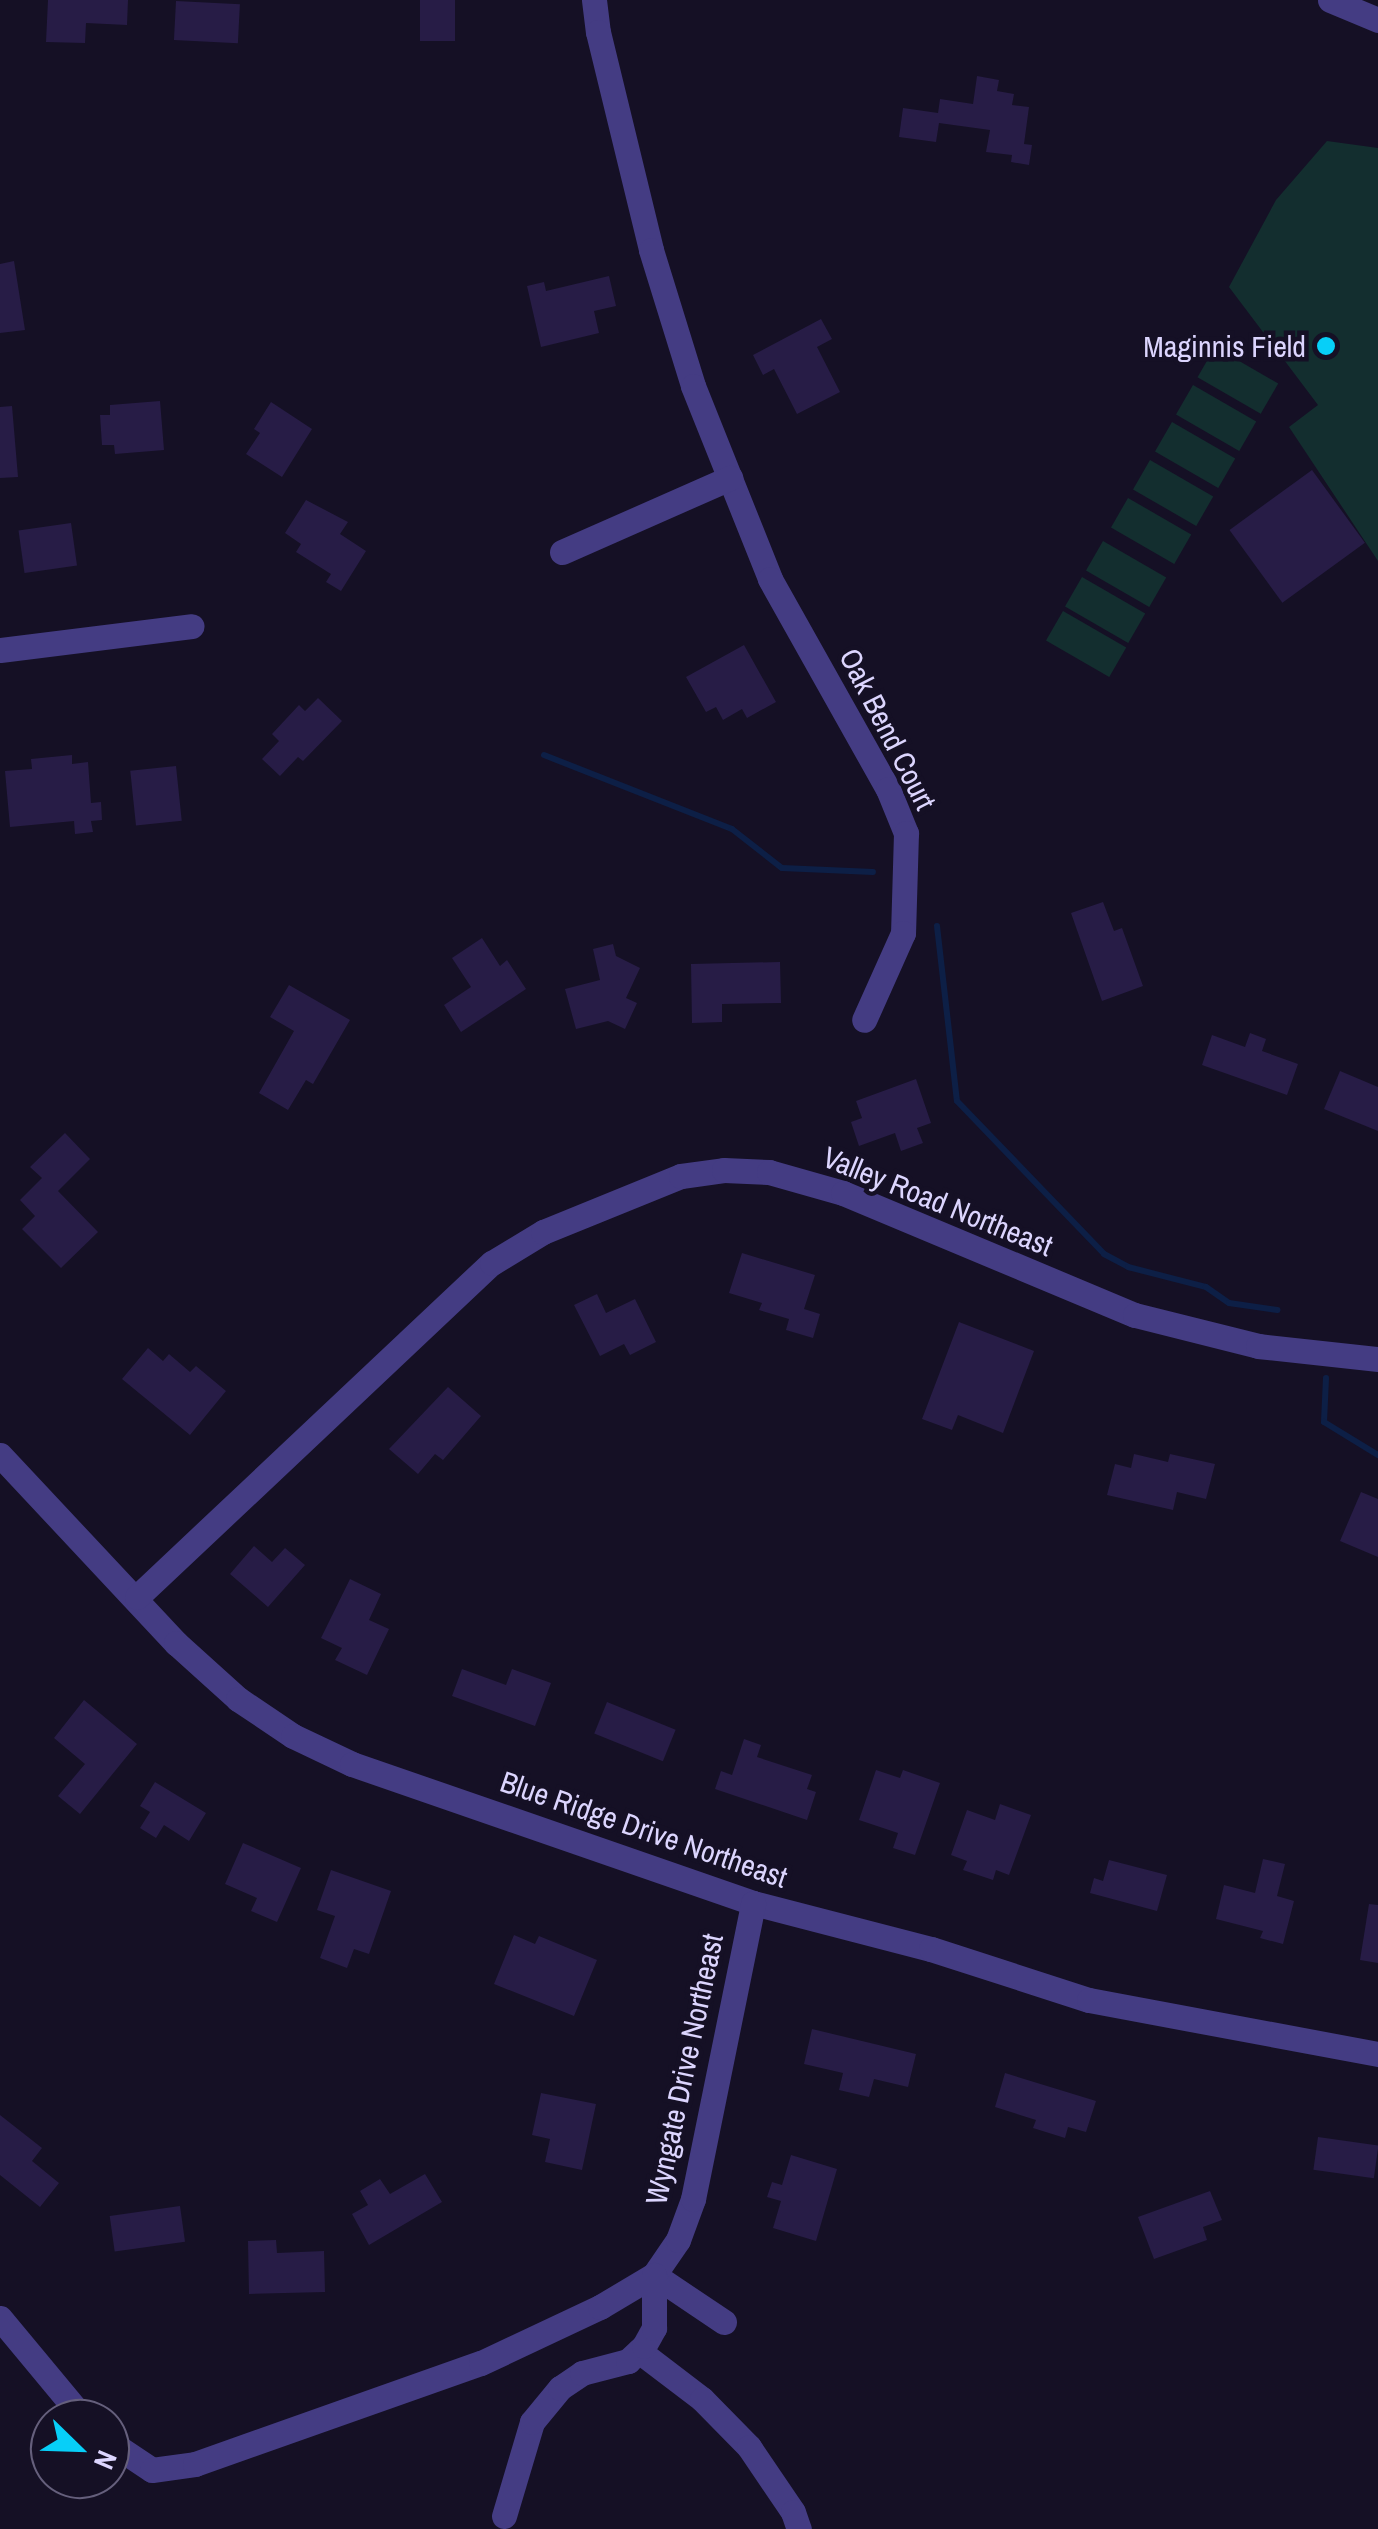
<!DOCTYPE html>
<html>
<head>
<meta charset="utf-8">
<style>
  body { margin:0 }
  #map { position:relative; width:1378px; height:2529px; overflow:hidden; background:#151025; font-family:"Archivo Narrow",sans-serif }
  div>[style] { position:absolute }
  [style*='--x'] { left:calc(var(--x)*1px); top:calc(var(--y)*1px); width:calc(var(--w)*1px); rotate:calc(var(--a)*1deg) }
  .green>* { inset:0; background:#132e2f; transform-origin:0 0 }
  .stream>* { height:6px; margin:-3px; padding:0 3px; transform-origin:3px; border-radius:3px; background:#0d1f46 }
  .building>* { inset:0; background:#271c46; transform-origin:0 0 }
  .minor>* { height:25px; margin:-12.5px; padding:0 12.5px; transform-origin:12.5px; border-radius:12.5px; background:#443c83 }
  .dots>* { width:28px; height:28px; translate:-50% -50%; box-sizing:border-box; border:5px solid #151025; border-radius:50% }
  span { translate:-50% -50%; white-space:nowrap; text-align:center; line-height:1.15; -webkit-text-stroke:9px #151025; paint-order:stroke }
  .poi-label { font-size:30px; color:#dcd5fe }
  .right { translate:-100% -50%; text-align:right }
  .street-label { font-size:30px; color:#dcd5fe }
  .north { position:absolute; left:30px; top:2399px; width:100px; height:100px; box-sizing:border-box; background:#151025; border:2px solid #655f7c; border-radius:50%; rotate:113deg; font-size:28px; font-weight:700; line-height:40px; text-align:center; color:#dcd5fe }
  .north::after { content:''; display:block; margin:auto; width:35px; height:45px; background:#07cff8; clip-path:polygon(50% 0,100% 100%,50% 72%,0 100%) }
</style>
</head>
<body>
<div id="map">
  <div class="green">
    <div style="clip-path:polygon(1327px 141px,1378px 148px,1378px 561px,1289px 427px,1318px 405px,1229px 287px,1276px 200px)"></div>
    <div style="left:1215px;top:347px;width:73px;height:35px;rotate:30deg"></div>
    <div style="left:1193px;top:385px;width:73px;height:34px;rotate:30deg"></div>
    <div style="left:1172px;top:422px;width:73px;height:34px;rotate:30deg"></div>
    <div style="left:1150px;top:460px;width:73px;height:34px;rotate:30deg"></div>
    <div style="left:1128px;top:498px;width:73px;height:34px;rotate:30deg"></div>
    <div style="left:1103px;top:541px;width:73px;height:34px;rotate:30deg"></div>
    <div style="left:1082px;top:577px;width:73px;height:34px;rotate:30deg"></div>
    <div style="left:1063px;top:611px;width:73px;height:34px;rotate:30deg"></div>
  </div>
  <div class="stream">
    <div style="--x:544;--y:755;--w:202;--a:21.5"></div>
    <div style="--x:732;--y:829;--w:63;--a:38"></div>
    <div style="--x:782;--y:868;--w:91;--a:2.5"></div>
    <div style="--x:937;--y:926;--w:176;--a:83.5"></div>
    <div style="--x:957;--y:1101;--w:212;--a:46.1"></div>
    <div style="--x:1104;--y:1254;--w:27;--a:28"></div>
    <div style="--x:1128;--y:1267;--w:81;--a:14.4"></div>
    <div style="--x:1206;--y:1287;--w:28;--a:35"></div>
    <div style="--x:1229;--y:1303;--w:49;--a:8.3"></div>
    <div style="--x:1326;--y:1378;--w:44;--a:92.6"></div>
    <div style="--x:1324;--y:1422;--w:63;--a:31.4"></div>
  </div>
  <div class="building">
    <div style="clip-path:polygon(48px 0,128px 0,127px 25px,86px 23px,85px 43px,46px 42px)"></div>
    <div style="left:420px;top:0;width:35px;height:41px"></div>
    <div style="left:176px;top:1px;width:64px;height:39px;rotate:3deg"></div>
    <div style="clip-path:polygon(977px 76px,999px 80px,997px 91px,1014px 94px,1012px 105px,1029px 107px,1024px 144px,1032px 145px,1029px 165px,1011px 162px,1012px 155px,986px 152px,990px 130px,939px 123px,936px 142px,899px 137px,903px 108px,938px 113px,940px 99px,973px 104px)"></div>
    <div style="clip-path:polygon(14px 261px,25px 330px,0 333px,0 264px)"></div>
    <div style="clip-path:polygon(609px 276px,616px 306px,594px 311px,599px 333px,541px 347px,527px 286px,544px 282px,546px 291px)"></div>
    <div style="clip-path:polygon(821px 319px,832px 339px,817px 347px,840px 392px,797px 414px,774px 369px,763px 375px,753px 355px)"></div>
    <div style="clip-path:polygon(160px 401px,164px 450px,115px 454px,114px 445px,102px 445px,100px 415px,110px 415px,110px 405px)"></div>
    <div style="clip-path:polygon(271px 402px,312px 429px,282px 477px,246px 454px,260px 433px,254px 429px)"></div>
    <div style="clip-path:polygon(12px 406px,18px 477px,0 478px,0 407px)"></div>
    <div style="left:1312px;top:470px;width:90px;height:102px;rotate:54deg"></div>
    <div style="clip-path:polygon(306px 500px,348px 522px,340px 534px,366px 551px,341px 591px,326px 582px,331px 574px,296px 552px,301px 544px,285px 533px)"></div>
    <div style="left:71px;top:523px;width:43px;height:53px;rotate:82deg"></div>
    <div style="clip-path:polygon(744px 645px,776px 702px,747px 718px,742px 709px,723px 720px,716px 707px,706px 712px,686px 677px)"></div>
    <div style="clip-path:polygon(318px 698px,342px 721px,303px 761px,298px 757px,280px 776px,262px 759px,279px 741px,272px 734px,299px 705px,305px 711px)"></div>
    <div style="clip-path:polygon(72px 755px,72px 764px,88px 762px,91px 803px,101px 802px,102px 820px,91px 821px,93px 832px,75px 834px,74px 821px,10px 827px,5px 771px,32px 769px,31px 759px)"></div>
    <div style="left:176px;top:766px;width:55px;height:46px;rotate:84deg"></div>
    <div style="clip-path:polygon(1103px 902px,1114px 931px,1122px 928px,1143px 986px,1102px 1001px,1071px 913px)"></div>
    <div style="clip-path:polygon(482px 938px,500px 966px,507px 960px,526px 989px,461px 1032px,444px 1005px,471px 987px,452px 958px)"></div>
    <div style="clip-path:polygon(613px 944px,616px 956px,640px 968px,626px 998px,637px 1003px,625px 1029px,608px 1021px,576px 1029px,565px 989px,600px 980px,593px 949px)"></div>
    <div style="clip-path:polygon(780px 962px,781px 1003px,722px 1004px,722px 1022px,692px 1023px,691px 964px)"></div>
    <div style="clip-path:polygon(289px 985px,350px 1020px,313px 1084px,306px 1080px,288px 1110px,259px 1093px,294px 1031px,270px 1017px)"></div>
    <div style="clip-path:polygon(1250px 1033px,1266px 1039px,1262px 1051px,1298px 1064px,1287px 1095px,1202px 1065px,1212px 1035px,1245px 1047px)"></div>
    <div style="clip-path:polygon(1340px 1071px,1378px 1087px,1378px 1131px,1324px 1109px)"></div>
    <div style="clip-path:polygon(916px 1079px,931px 1123px,917px 1128px,923px 1143px,901px 1151px,895px 1133px,859px 1146px,851px 1122px,862px 1118px,856px 1101px)"></div>
    <div style="clip-path:polygon(65px 1133px,90px 1159px,58px 1191px,98px 1232px,61px 1268px,22px 1229px,35px 1216px,20px 1200px,42px 1178px,30px 1167px)"></div>
    <div style="clip-path:polygon(742px 1253px,815px 1275px,804px 1309px,820px 1314px,813px 1338px,786px 1330px,789px 1319px,759px 1310px,762px 1303px,729px 1293px)"></div>
    <div style="clip-path:polygon(597px 1294px,606px 1313px,635px 1299px,656px 1342px,630px 1355px,624px 1344px,600px 1356px,574px 1305px)"></div>
    <div style="clip-path:polygon(959px 1322px,1034px 1351px,1003px 1433px,958px 1415px,952px 1430px,922px 1419px)"></div>
    <div style="clip-path:polygon(148px 1348px,163px 1361px,169px 1354px,190px 1372px,196px 1366px,226px 1391px,190px 1435px,122px 1379px)"></div>
    <div style="clip-path:polygon(448px 1387px,481px 1416px,443px 1460px,435px 1454px,418px 1474px,389px 1449px)"></div>
    <div style="clip-path:polygon(1134px 1454px,1168px 1462px,1170px 1454px,1215px 1464px,1206px 1499px,1177px 1492px,1173px 1510px,1107px 1495px,1115px 1464px,1131px 1468px)"></div>
    <div style="clip-path:polygon(1361px 1492px,1378px 1499px,1378px 1557px,1340px 1541px)"></div>
    <div style="clip-path:polygon(254px 1546px,272px 1562px,285px 1548px,305px 1565px,268px 1607px,230px 1574px)"></div>
    <div style="clip-path:polygon(350px 1579px,381px 1594px,369px 1620px,389px 1629px,367px 1675px,335px 1660px,342px 1648px,321px 1638px)"></div>
    <div style="clip-path:polygon(462px 1669px,506px 1685px,512px 1669px,551px 1683px,535px 1726px,452px 1696px)"></div>
    <div style="clip-path:polygon(84px 1700px,137px 1744px,80px 1814px,58px 1796px,85px 1764px,54px 1738px)"></div>
    <div style="left:607px;top:1702px;width:74px;height:34px;rotate:22deg"></div>
    <div style="clip-path:polygon(744px 1739px,761px 1745px,757px 1757px,812px 1775px,807px 1789px,816px 1792px,807px 1820px,715px 1789px,721px 1771px,732px 1775px)"></div>
    <div style="clip-path:polygon(876px 1770px,900px 1778px,903px 1770px,940px 1783px,915px 1855px,893px 1848px,898px 1833px,859px 1820px)"></div>
    <div style="clip-path:polygon(155px 1782px,206px 1813px,189px 1841px,164px 1825px,156px 1838px,140px 1828px,150px 1812px,140px 1806px)"></div>
    <div style="clip-path:polygon(1000px 1804px,1031px 1815px,1009px 1875px,996px 1870px,993px 1880px,963px 1870px,967px 1861px,951px 1855px,967px 1810px,995px 1820px)"></div>
    <div style="clip-path:polygon(243px 1843px,301px 1868px,277px 1922px,251px 1911px,257px 1898px,225px 1884px)"></div>
    <div style="clip-path:polygon(1263px 1859px,1285px 1864px,1277px 1896px,1294px 1901px,1283px 1944px,1260px 1938px,1263px 1931px,1216px 1919px,1224px 1885px,1255px 1893px)"></div>
    <div style="clip-path:polygon(1109px 1860px,1167px 1875px,1157px 1911px,1090px 1893px,1094px 1878px,1103px 1881px)"></div>
    <div style="clip-path:polygon(331px 1870px,391px 1891px,369px 1954px,354px 1949px,347px 1968px,320px 1958px,335px 1916px,317px 1910px)"></div>
    <div style="clip-path:polygon(1369px 1904px,1378px 1905px,1378px 1963px,1360px 1960px)"></div>
    <div style="clip-path:polygon(514px 1935px,535px 1944px,539px 1936px,597px 1960px,574px 2016px,494px 1984px)"></div>
    <div style="clip-path:polygon(812px 2029px,916px 2054px,908px 2087px,874px 2079px,869px 2097px,839px 2090px,843px 2073px,804px 2064px)"></div>
    <div style="clip-path:polygon(1005px 2073px,1096px 2101px,1086px 2132px,1068px 2127px,1065px 2138px,1033px 2128px,1036px 2120px,995px 2107px)"></div>
    <div style="clip-path:polygon(541px 2093px,596px 2104px,582px 2170px,545px 2162px,550px 2139px,532px 2135px)"></div>
    <div style="clip-path:polygon(0 2115px,42px 2148px,32px 2161px,59px 2183px,40px 2207px,0 2175px)"></div>
    <div style="left:1318px;top:2137px;width:61px;height:33px;rotate:8deg"></div>
    <div style="clip-path:polygon(791px 2155px,837px 2169px,816px 2241px,773px 2228px,781px 2201px,767px 2197px,772px 2182px,782px 2185px)"></div>
    <div style="clip-path:polygon(425px 2174px,442px 2202px,369px 2245px,352px 2214px,368px 2205px,360px 2191px,380px 2179px,390px 2194px)"></div>
    <div style="clip-path:polygon(1210px 2191px,1222px 2220px,1203px 2227px,1207px 2240px,1154px 2259px,1138px 2217px)"></div>
    <div style="left:180px;top:2206px;width:36px;height:71px;rotate:82deg"></div>
    <div style="clip-path:polygon(276px 2240px,277px 2253px,324px 2251px,325px 2292px,249px 2294px,248px 2241px)"></div>
  </div>
  <div class="minor">
    <div style="--x:594;--y:0;--w:32;--a:83"></div>
    <div style="--x:598;--y:32;--w:224;--a:76.3"></div>
    <div style="--x:651;--y:250;--w:142;--a:72.8"></div>
    <div style="--x:693;--y:386;--w:208;--a:68.2"></div>
    <div style="--x:770;--y:579;--w:241;--a:60.7"></div>
    <div style="--x:888;--y:789;--w:48;--a:67.8"></div>
    <div style="--x:906;--y:833;--w:100;--a:91.7"></div>
    <div style="--x:903;--y:933;--w:95;--a:114.1"></div>
    <div style="--x:1330;--y:0;--w:52;--a:22.6"></div>
    <div style="--x:562;--y:552;--w:184;--a:-23.8"></div>
    <div style="--x:0;--y:650;--w:193;--a:-7.1"></div>
    <div style="--x:0;--y:1455;--w:258;--a:46.9"></div>
    <div style="--x:176;--y:1643;--w:84;--a:42.1"></div>
    <div style="--x:238;--y:1699;--w:66;--a:33.9"></div>
    <div style="--x:293;--y:1736;--w:65;--a:25.4"></div>
    <div style="--x:352;--y:1764;--w:424;--a:19.1"></div>
    <div style="--x:753;--y:1903;--w:184;--a:14.5"></div>
    <div style="--x:931;--y:1949;--w:166;--a:17.9"></div>
    <div style="--x:1089;--y:2000;--w:294;--a:10.6"></div>
    <div style="--x:137;--y:1597;--w:487;--a:-43.3"></div>
    <div style="--x:492;--y:1263;--w:60;--a:-31.3"></div>
    <div style="--x:543;--y:1232;--w:149;--a:-22.1"></div>
    <div style="--x:681;--y:1176;--w:43;--a:-7.9"></div>
    <div style="--x:724;--y:1170;--w:45;--a:2.5"></div>
    <div style="--x:769;--y:1172;--w:77;--a:15.8"></div>
    <div style="--x:843;--y:1193;--w:316;--a:22.7"></div>
    <div style="--x:1135;--y:1315;--w:127;--a:14.1"></div>
    <div style="--x:1258;--y:1346;--w:121;--a:6.2"></div>
    <div style="--x:0;--y:2318;--w:131;--a:50.3"></div>
    <div style="--x:724;--y:2322;--w:84;--a:-146.1"></div>
    <div style="--x:654;--y:2275;--w:42;--a:-55.6"></div>
    <div style="--x:678;--y:2240;--w:44;--a:-69.9"></div>
    <div style="--x:693;--y:2199;--w:302;--a:-78.5"></div>
    <div style="--x:639;--y:2351;--w:79;--a:37.3"></div>
    <div style="--x:702;--y:2399;--w:67;--a:45.6"></div>
    <div style="--x:749;--y:2447;--w:78;--a:55.9"></div>
    <div style="--x:793;--y:2512;--w:18;--a:71"></div>
    <div style="--x:110;--y:2442;--w:50;--a:33.7"></div>
    <div style="--x:152;--y:2470;--w:43;--a:-7.9"></div>
    <div style="--x:195;--y:2464;--w:303;--a:-19.5"></div>
    <div style="--x:481;--y:2363;--w:132;--a:-25.2"></div>
    <div style="--x:600;--y:2307;--w:63;--a:-30.7"></div>
    <div style="--x:504;--y:2516;--w:98;--a:-73.4"></div>
    <div style="--x:532;--y:2422;--w:44;--a:-50.5"></div>
    <div style="--x:560;--y:2388;--w:27;--a:-34"></div>
    <div style="--x:582;--y:2373;--w:48;--a:-14.6"></div>
    <div style="--x:628;--y:2361;--w:22;--a:-43"></div>
    <div style="--x:644;--y:2346;--w:21;--a:-61"></div>
    <div style="--x:654;--y:2328;--w:53;--a:-90"></div>
  </div>
  <div class="dots">
    <div style="left:1326px;top:346px;background:#07cff8"></div>
  </div>
  <div class="poi-label">
    <span class="right" style="left:1306px;top:346px">Maginnis Field</span>
  </div>
  <div class="street-label">
    <span style="left:888px;top:729px;rotate:63deg">Oak Bend Court</span>
    <span style="left:938px;top:1201px;rotate:22deg">Valley Road Northeast</span>
    <span style="left:644px;top:1829px;rotate:19deg">Blue Ridge Drive Northeast</span>
    <span style="left:684px;top:2069px;rotate:-78deg">Wyngate Drive Northeast</span>
  </div>
  <div class="north">N</div>
</div>
</body>
</html>
